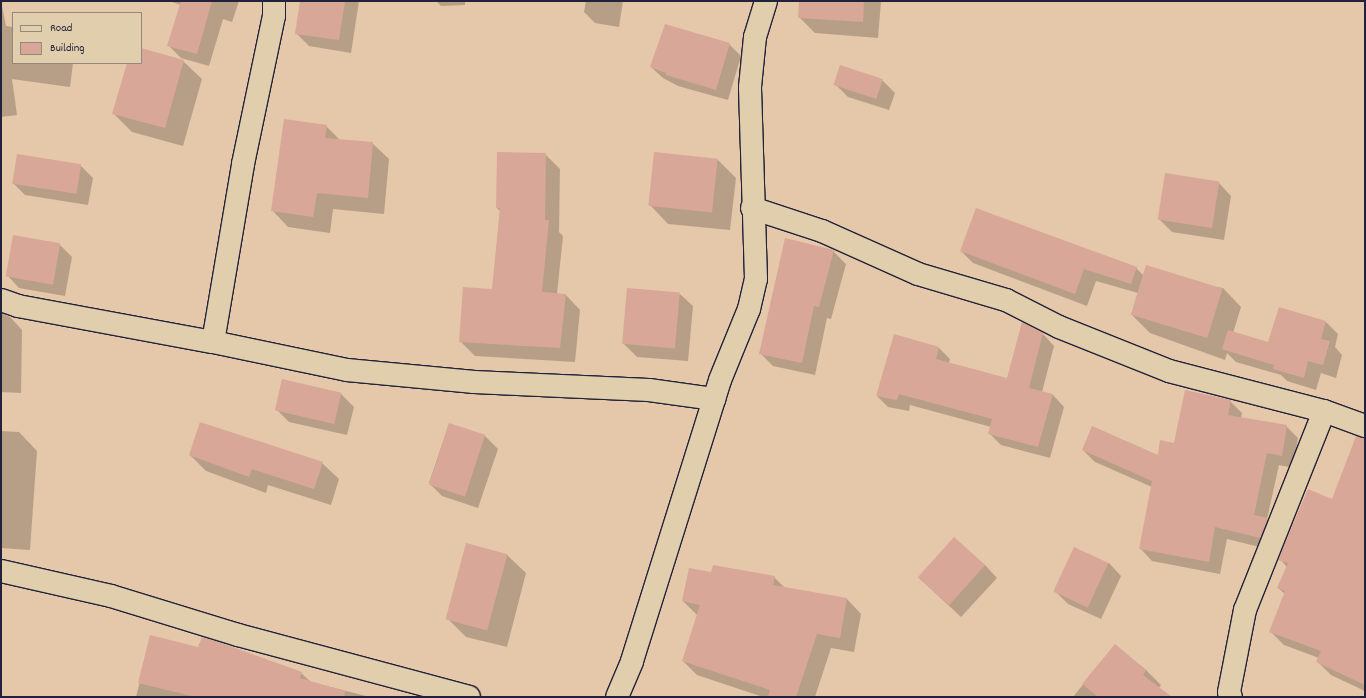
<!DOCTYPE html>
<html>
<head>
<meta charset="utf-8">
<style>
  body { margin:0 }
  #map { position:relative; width:1366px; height:698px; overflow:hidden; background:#e5c7a9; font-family:Dekko,sans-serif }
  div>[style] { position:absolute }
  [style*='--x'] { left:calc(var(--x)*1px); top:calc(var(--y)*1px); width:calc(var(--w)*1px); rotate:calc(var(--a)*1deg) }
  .shadow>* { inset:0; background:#0003 }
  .building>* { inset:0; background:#d9a797; transform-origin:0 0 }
  .roads { filter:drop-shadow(1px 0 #22223b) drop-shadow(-1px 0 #22223b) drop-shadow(0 1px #22223b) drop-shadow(0 -1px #22223b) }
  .minor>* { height:22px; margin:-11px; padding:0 11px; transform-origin:11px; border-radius:11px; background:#e1ceac }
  span { translate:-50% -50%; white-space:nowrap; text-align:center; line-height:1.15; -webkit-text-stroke:3px #e1ceac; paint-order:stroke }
  .frame { position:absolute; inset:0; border:2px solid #22223b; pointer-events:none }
  .legend { position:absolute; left:12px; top:12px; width:130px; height:52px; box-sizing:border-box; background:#e1ceac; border:1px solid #95897f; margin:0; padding:5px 7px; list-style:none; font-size:12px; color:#22223b }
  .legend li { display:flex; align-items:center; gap:8px; height:20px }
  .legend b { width:20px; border:1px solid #95897f }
</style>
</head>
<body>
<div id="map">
  <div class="shadow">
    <div style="clip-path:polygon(1px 1px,6px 26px,13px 27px,13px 63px,73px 63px,70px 87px,12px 79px,17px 115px,1px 117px)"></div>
    <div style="clip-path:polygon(169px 1px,239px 1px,232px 22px,223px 19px,209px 66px,181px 58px,169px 46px,181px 5px)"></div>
    <div style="clip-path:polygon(301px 1px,359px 1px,351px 53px,309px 46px,296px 33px)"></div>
    <div style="clip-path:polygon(436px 1px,465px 1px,465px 5px,441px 6px)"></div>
    <div style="clip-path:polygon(586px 1px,623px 1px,619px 27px,595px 23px,584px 12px)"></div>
    <div style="clip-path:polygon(800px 1px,881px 1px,878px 38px,815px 33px,799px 17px)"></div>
    <div style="clip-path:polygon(729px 44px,741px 56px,728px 100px,678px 86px,663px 78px,651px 67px)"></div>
    <div style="clip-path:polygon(141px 49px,183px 61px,202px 79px,183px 146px,132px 132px,113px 113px,128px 63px,141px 63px)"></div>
    <div style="clip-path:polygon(882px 80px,895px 93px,889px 110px,848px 97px,835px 84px)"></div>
    <div style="clip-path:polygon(326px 126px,340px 140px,372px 143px,389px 159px,384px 214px,333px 209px,330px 233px,288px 227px,272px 210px)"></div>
    <div style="clip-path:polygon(545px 154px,560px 169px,559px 232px,563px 236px,557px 294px,566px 295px,580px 310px,575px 362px,475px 356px,460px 341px,493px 290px,500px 211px,497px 208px)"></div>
    <div style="clip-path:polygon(718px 160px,736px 178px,730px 230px,668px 224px,650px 205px)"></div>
    <div style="clip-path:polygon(80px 165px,93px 178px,88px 205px,25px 195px,12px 182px)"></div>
    <div style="clip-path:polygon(1219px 183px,1231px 196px,1224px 240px,1172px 232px,1159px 219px)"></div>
    <div style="clip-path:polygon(59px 244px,72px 257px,65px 296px,19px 288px,7px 275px)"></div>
    <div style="clip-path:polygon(833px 251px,846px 264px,831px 319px,827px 318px,815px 375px,773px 366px,760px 353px)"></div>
    <div style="clip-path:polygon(961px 251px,1136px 268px,1143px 275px,1223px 288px,1241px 307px,1233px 333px,1269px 343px,1326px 322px,1338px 334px,1335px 347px,1342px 355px,1336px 378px,1321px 373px,1316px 390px,1287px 381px,1281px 375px,1236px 362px,1227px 353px,1225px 360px,1150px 333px,1132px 315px,1138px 293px,1096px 281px,1087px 306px,973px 263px)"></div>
    <div style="clip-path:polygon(680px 294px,693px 306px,688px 361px,637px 357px,624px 344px)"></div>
    <div style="clip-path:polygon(1px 313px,10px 317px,22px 330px,21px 393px,1px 392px)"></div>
    <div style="clip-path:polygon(1043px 334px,1054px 346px,1042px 392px,1053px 395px,1064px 407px,1050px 458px,1001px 445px,989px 433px,991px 427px,910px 405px,909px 411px,888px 407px,877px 396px,939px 348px,950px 359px,949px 363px,1007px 379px)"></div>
    <div style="clip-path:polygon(282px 381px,341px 394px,354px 407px,347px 435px,289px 422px,276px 409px)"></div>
    <div style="clip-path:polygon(1230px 401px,1242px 413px,1241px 418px,1286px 426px,1298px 438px,1293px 468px,1279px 465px,1267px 519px,1280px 531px,1272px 550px,1227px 539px,1220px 574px,1152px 561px,1140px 548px,1152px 487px,1095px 462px,1083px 450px,1159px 456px)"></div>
    <div style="clip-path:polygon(449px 424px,485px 436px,498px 449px,478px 508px,442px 496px,429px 483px)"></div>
    <div style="clip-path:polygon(1px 431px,19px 432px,37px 451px,30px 550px,1px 548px)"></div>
    <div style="clip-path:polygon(1365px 438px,1365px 691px,1331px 675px,1318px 662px,1319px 658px,1284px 645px,1270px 631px,1285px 594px,1278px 588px,1287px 567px,1280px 559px,1333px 500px)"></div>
    <div style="clip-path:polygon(190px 455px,322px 463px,339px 479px,331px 505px,268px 485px,266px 493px,206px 471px)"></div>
    <div style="clip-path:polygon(507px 555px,526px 573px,507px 647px,466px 637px,448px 619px)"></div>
    <div style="clip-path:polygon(1109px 563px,1121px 576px,1101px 619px,1068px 604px,1055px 591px)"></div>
    <div style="clip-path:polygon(985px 565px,997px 578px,961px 617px,918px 577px)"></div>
    <div style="clip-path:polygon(712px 574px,774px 577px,786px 589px,847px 599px,861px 614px,854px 652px,831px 648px,815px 697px,763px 697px,697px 675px,683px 661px,698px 616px,683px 601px)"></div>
    <div style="clip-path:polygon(151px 637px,301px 673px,311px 682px,370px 697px,136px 697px)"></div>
    <div style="clip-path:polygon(1115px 645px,1146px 670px,1161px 685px,1159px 688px,1171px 697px,1073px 697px)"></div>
  </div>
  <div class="building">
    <div style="clip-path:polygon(181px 1px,212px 1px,197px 54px,167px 46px)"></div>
    <div style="clip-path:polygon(300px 1px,345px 1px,339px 40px,295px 34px)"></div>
    <div style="clip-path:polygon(799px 1px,864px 1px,863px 22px,798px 18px)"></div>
    <div style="clip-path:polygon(665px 24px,730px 43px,716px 90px,666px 75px,666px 73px,650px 67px)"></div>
    <div style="clip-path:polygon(141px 48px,184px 60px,165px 128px,112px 114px,127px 63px,141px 63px)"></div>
    <div style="left:840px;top:65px;width:45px;height:21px;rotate:18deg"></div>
    <div style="clip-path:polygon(284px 119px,327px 125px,325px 138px,373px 142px,368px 198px,317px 193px,313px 217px,271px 211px)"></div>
    <div style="clip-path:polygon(497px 152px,546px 153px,545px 220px,549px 220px,542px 292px,566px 294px,560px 348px,459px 342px,463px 287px,492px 289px,500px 208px,496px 208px)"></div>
    <div style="left:654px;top:152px;width:64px;height:54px;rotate:6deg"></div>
    <div style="left:17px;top:154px;width:65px;height:30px;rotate:9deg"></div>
    <div style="left:1165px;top:173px;width:55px;height:47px;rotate:9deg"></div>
    <div style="clip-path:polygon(976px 208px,1137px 267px,1131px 284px,1084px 269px,1075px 294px,960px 251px)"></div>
    <div style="left:13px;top:235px;width:48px;height:42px;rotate:10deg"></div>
    <div style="clip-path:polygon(785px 238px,834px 250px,819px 307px,814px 306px,802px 363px,759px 354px)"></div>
    <div style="left:1146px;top:265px;width:80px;height:52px;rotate:17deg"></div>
    <div style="left:627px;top:288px;width:53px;height:56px;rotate:5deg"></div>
    <div style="clip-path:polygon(1279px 307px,1326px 321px,1321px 339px,1330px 341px,1323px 365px,1308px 361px,1304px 378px,1273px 369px,1274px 365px,1222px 349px,1228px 330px,1268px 342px)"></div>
    <div style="clip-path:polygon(1022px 322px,1043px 333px,1029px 388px,1053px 394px,1038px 447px,988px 434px,992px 419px,899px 394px,897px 400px,876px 396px,894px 334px,939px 347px,936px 359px,1007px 378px)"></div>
    <div style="left:282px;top:379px;width:61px;height:32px;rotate:13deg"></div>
    <div style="clip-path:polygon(1185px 390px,1231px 400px,1228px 415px,1287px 425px,1282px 456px,1267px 453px,1254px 515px,1268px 518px,1260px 538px,1215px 527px,1209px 562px,1139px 549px,1152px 481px,1082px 450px,1092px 426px,1158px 455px,1160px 440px,1174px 443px)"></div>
    <div style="clip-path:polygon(200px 422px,323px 462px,314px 489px,252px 469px,249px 477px,189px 455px)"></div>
    <div style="left:449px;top:423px;width:38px;height:65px;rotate:18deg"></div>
    <div style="clip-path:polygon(1356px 436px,1365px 438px,1365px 685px,1316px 662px,1321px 651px,1269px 632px,1285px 591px,1277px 588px,1288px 563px,1278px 560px,1293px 524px,1308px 489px,1332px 499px)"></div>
    <div style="left:954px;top:537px;width:42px;height:54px;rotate:42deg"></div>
    <div style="left:466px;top:543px;width:43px;height:79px;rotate:15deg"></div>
    <div style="left:1074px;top:547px;width:38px;height:49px;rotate:25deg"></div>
    <div style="clip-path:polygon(713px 565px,775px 576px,773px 585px,847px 598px,840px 638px,817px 634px,796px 697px,768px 697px,770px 690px,682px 661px,700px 605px,682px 601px,689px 568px,711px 572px)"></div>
    <div style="clip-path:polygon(150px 635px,198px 647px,202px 637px,216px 641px,302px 672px,300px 678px,345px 691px,344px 697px,196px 697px,138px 683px)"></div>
    <div style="clip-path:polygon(1115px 644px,1146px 670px,1143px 675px,1172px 697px,1098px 697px,1082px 684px)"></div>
  </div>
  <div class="roads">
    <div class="minor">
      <div style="--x:752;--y:208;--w:74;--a:18.2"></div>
      <div style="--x:822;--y:231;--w:105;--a:24.1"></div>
      <div style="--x:918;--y:274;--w:92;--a:16.5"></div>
      <div style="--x:1006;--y:300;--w:59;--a:27"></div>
      <div style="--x:1059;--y:327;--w:118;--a:21.8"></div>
      <div style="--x:1169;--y:371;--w:160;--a:14.5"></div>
      <div style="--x:1324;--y:411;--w:44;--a:20.1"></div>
      <div style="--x:1;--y:300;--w:18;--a:19"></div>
      <div style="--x:18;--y:306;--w:198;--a:10.5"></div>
      <div style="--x:213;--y:342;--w:181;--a:-80.4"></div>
      <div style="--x:243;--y:164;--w:151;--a:-78.2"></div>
      <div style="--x:274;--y:16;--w:15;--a:-90"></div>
      <div style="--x:213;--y:342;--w:137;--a:11.8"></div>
      <div style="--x:347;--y:370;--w:128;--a:5.4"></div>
      <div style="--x:474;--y:382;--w:175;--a:2.6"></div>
      <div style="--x:649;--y:390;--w:66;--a:7.9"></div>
      <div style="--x:1;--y:571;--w:113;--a:12.8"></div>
      <div style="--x:111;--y:596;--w:133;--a:17.1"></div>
      <div style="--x:238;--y:635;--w:239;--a:15"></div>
      <div style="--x:617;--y:697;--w:39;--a:-67"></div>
      <div style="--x:632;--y:661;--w:294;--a:-72.6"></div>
      <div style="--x:720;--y:380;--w:77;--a:-67.8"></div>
      <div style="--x:749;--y:309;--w:31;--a:-77"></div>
      <div style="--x:756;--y:279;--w:192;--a:-91.8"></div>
      <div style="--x:750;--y:87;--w:50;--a:-84.3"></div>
      <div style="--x:755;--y:37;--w:38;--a:-73"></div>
      <div style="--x:1231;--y:697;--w:5;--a:-112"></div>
      <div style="--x:1229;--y:692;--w:84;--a:-79"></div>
      <div style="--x:1245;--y:610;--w:214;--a:-68.3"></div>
    </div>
  </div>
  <div class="frame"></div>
  <ul class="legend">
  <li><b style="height:5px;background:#e1ceac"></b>Road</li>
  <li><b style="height:11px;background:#d9a797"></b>Building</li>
  </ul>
</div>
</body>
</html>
